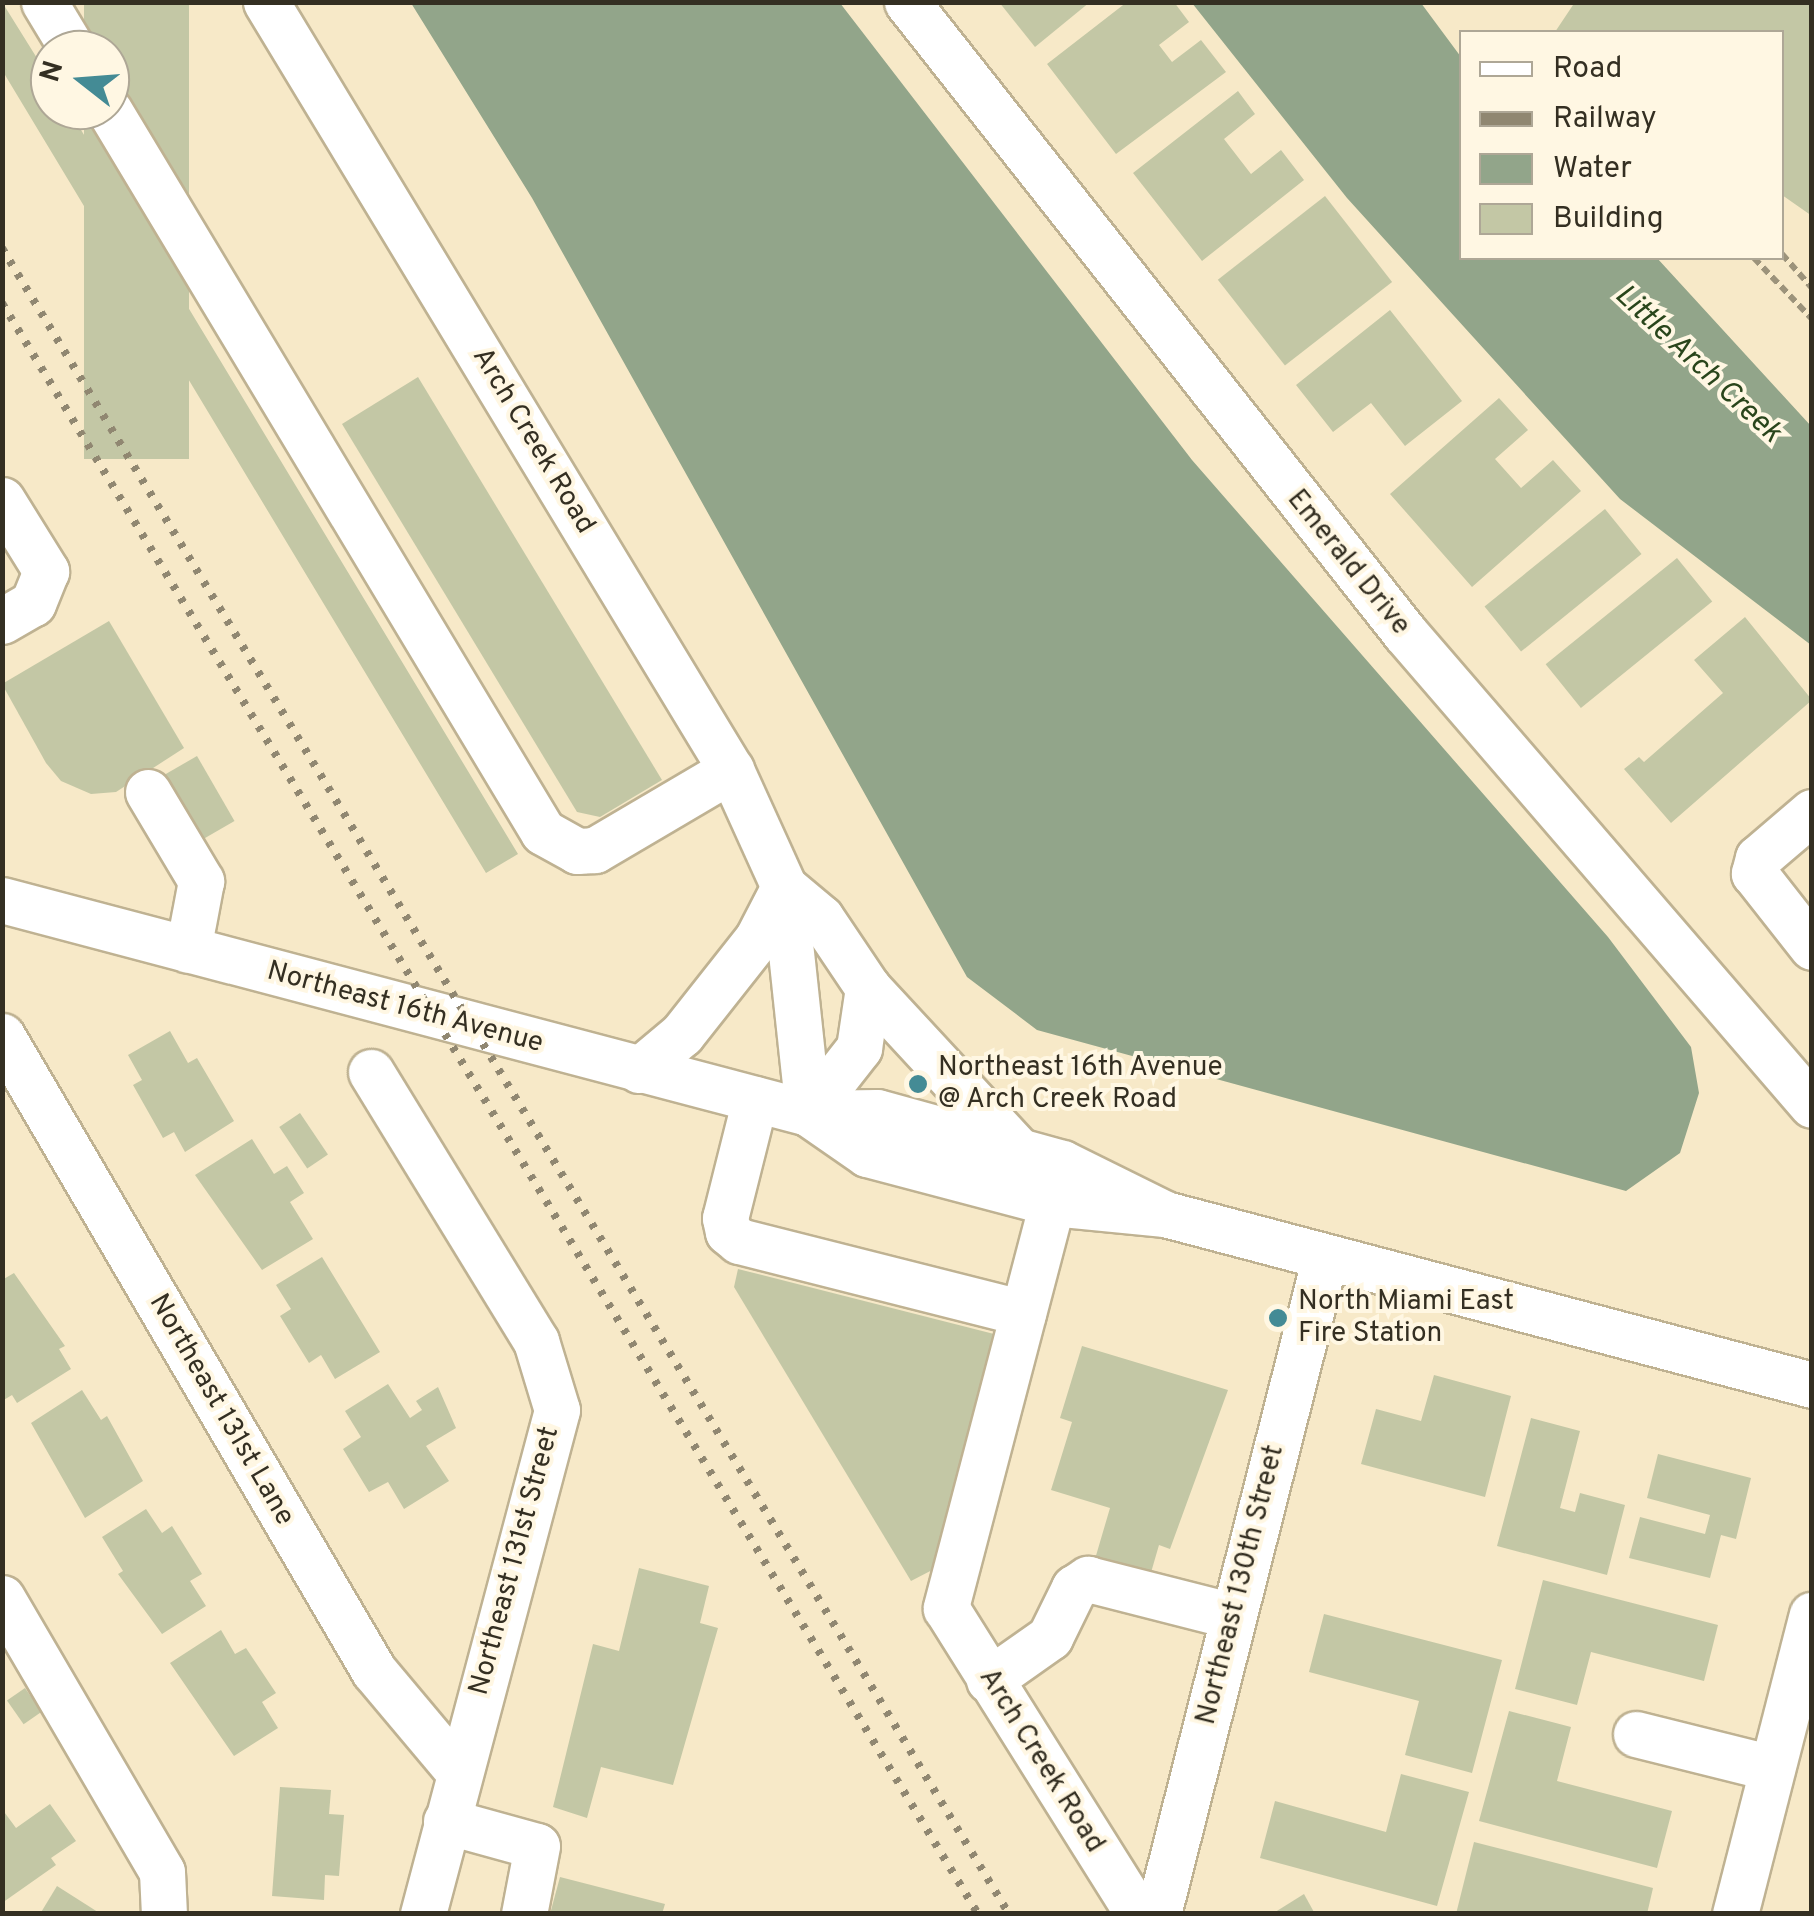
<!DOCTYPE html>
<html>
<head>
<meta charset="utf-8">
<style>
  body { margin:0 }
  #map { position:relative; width:1814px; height:1916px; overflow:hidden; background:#f7e9c8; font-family:Overpass,sans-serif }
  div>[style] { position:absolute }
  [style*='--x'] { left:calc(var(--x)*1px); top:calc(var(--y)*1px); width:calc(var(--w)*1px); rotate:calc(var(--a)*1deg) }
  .water>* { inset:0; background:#92a58a }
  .building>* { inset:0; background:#c3c7a5; transform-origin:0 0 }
  .path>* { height:6px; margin-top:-3px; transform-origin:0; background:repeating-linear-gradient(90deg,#9c937b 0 8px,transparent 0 13px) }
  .roads { filter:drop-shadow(2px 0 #bfb292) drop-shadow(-2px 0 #bfb292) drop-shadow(0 2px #bfb292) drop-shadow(0 -2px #bfb292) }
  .minor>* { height:45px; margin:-22.5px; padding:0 22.5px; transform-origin:22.5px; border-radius:22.5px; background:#fff }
  .rail>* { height:8px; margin-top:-4px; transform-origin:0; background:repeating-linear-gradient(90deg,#908771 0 5px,transparent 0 15px) }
  .dots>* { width:28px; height:28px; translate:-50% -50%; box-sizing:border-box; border:5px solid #fff7e3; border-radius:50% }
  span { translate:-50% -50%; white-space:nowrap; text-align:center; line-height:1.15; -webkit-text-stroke:8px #fff7e3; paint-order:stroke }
  .street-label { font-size:28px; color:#342f22 }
  .poi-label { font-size:28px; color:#342f22 }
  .left { translate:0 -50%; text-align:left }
  .water-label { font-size:30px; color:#29451b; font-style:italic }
  .frame { position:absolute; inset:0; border:5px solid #342f22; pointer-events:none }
  .legend { position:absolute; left:1459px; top:30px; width:325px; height:230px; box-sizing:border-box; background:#fff7e3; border:2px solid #aea796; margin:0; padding:12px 18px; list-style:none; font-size:30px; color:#342f22 }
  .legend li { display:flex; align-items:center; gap:20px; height:50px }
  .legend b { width:50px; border:2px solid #aea796 }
  .north { position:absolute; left:30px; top:30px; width:100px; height:100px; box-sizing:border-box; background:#fff7e3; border:2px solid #aea796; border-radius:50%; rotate:287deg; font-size:28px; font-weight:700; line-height:40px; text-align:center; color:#342f22 }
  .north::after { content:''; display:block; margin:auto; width:35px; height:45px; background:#448b95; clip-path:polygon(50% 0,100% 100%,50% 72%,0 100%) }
</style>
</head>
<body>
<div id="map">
  <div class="water">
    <div style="clip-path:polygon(411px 3px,840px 3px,1192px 460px,1608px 937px,1691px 1047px,1699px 1093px,1680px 1153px,1626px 1191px,1037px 1030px,967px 977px,532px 198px)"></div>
    <div style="clip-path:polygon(1192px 3px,1421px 3px,1461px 57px,1462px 258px,1657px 258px,1811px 426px,1811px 645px,1620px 499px,1347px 198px)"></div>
  </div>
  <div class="building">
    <div style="clip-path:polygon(2px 2px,50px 79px,50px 110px,69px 110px,518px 854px,486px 873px,2px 70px)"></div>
    <div style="left:84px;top:2px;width:105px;height:457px"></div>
    <div style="clip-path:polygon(999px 2px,1090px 2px,1035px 47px)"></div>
    <div style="clip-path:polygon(1127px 2px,1174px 2px,1189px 22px,1159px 45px,1172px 62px,1201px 40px,1226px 72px,1116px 154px,1047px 64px)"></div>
    <div style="clip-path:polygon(1575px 2px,1812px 2px,1812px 216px,1782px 195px,1782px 32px,1555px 32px)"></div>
    <div style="clip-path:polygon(1238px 91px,1255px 114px,1224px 139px,1251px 174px,1281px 150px,1304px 180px,1202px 261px,1133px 173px)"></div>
    <div style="left:1325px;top:196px;width:109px;height:136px;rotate:52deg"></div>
    <div style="clip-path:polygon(1390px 310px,1462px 401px,1405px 446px,1371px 403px,1333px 432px,1296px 385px)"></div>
    <div style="clip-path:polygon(418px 377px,662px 780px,600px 817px,577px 812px,342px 424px)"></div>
    <div style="clip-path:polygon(1499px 398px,1528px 430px,1495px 459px,1521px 488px,1553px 460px,1581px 491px,1472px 587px,1390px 494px)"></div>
    <div style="left:1605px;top:509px;width:58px;height:155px;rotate:51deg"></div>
    <div style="left:1677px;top:558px;width:56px;height:169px;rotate:51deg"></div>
    <div style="clip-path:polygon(1745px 617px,1812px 700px,1671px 823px,1624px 769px,1639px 757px,1644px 762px,1723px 693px,1694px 660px)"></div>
    <div style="clip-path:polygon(109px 621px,184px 748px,116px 792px,91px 794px,61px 781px,46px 763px,2px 684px)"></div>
    <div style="left:197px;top:756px;width:75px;height:39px;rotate:60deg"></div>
    <div style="clip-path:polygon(170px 1031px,188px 1063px,197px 1058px,234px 1121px,185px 1152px,174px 1132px,163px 1138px,133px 1085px,142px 1080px,128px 1055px)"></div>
    <div style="left:300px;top:1113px;width:50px;height:25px;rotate:56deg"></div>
    <div style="clip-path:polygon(252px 1139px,274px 1174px,287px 1166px,304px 1193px,290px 1202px,313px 1239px,262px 1270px,195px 1175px)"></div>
    <div style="clip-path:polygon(322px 1257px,380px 1352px,335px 1379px,321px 1355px,309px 1363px,280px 1316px,291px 1309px,276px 1285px)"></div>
    <div style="clip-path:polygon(738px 1269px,994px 1334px,938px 1567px,911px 1581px,734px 1287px)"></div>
    <div style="clip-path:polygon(14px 1273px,65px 1346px,59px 1349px,71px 1369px,17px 1403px,12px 1395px,2px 1401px,2px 1280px)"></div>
    <div style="clip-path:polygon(1082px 1346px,1228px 1390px,1170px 1549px,1159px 1545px,1150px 1576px,1095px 1559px,1110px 1508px,1051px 1490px,1072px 1422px,1060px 1418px)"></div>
    <div style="clip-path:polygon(1434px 1375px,1511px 1396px,1485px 1497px,1361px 1464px,1376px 1409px,1421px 1421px)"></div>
    <div style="clip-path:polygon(388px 1384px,410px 1418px,422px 1410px,416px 1401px,438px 1387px,456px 1428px,426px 1446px,449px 1481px,404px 1509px,388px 1482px,369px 1492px,343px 1449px,361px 1437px,345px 1411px)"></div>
    <div style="clip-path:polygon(82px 1390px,101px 1420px,107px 1416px,143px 1481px,85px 1518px,31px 1423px)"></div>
    <div style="clip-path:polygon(1531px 1418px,1580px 1431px,1560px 1508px,1575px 1512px,1580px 1493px,1625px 1505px,1607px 1575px,1497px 1546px)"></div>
    <div style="clip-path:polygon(1658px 1454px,1751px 1478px,1736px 1539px,1721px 1535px,1710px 1578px,1629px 1558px,1640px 1517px,1705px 1534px,1710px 1515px,1647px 1498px)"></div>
    <div style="clip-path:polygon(146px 1509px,162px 1533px,172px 1526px,202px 1574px,190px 1581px,206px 1606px,162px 1634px,118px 1574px,123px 1571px,102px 1537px)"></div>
    <div style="clip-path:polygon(639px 1568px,709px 1586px,700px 1623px,718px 1628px,673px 1785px,601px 1767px,587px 1818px,553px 1807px,593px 1644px,619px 1651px)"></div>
    <div style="clip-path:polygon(1543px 1580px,1718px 1625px,1704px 1681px,1591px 1652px,1577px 1705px,1515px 1689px)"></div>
    <div style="clip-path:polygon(1324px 1614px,1502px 1660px,1472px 1773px,1405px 1755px,1419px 1701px,1309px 1672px)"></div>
    <div style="clip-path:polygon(221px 1630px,235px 1654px,246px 1648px,276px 1693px,262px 1702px,278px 1728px,234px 1756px,170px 1663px)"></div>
    <div style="left:25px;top:1688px;width:29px;height:22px;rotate:55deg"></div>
    <div style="clip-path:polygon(1509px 1711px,1571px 1727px,1557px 1781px,1672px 1811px,1657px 1868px,1479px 1821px)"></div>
    <div style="clip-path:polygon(1401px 1774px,1469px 1792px,1437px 1906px,1260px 1858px,1275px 1801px,1386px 1832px)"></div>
    <div style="clip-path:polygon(280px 1787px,331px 1790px,329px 1814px,344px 1815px,339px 1876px,325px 1875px,324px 1900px,272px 1896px)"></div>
    <div style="clip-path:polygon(50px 1804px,76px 1841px,51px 1858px,56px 1865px,2px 1903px,2px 1809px,16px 1828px)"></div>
    <div style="clip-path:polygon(1474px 1842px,1653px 1888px,1647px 1914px,1456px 1914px)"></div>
    <div style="clip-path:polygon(560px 1877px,665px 1904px,662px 1914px,550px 1914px)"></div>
    <div style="clip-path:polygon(57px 1886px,101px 1914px,40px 1914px)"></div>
    <div style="clip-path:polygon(1304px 1894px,1315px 1914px,1272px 1914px)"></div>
  </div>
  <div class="path">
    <div style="--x:1782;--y:254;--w:45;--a:48.6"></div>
    <div style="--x:1754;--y:258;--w:84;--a:46.4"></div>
  </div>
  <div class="roads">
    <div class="minor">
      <div style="--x:44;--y:2;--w:56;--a:58.9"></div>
      <div style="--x:266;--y:2;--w:898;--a:58.81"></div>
      <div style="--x:731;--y:770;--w:128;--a:65.6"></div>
      <div style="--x:784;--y:887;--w:227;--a:83.9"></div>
      <div style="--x:907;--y:2;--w:804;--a:51.72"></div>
      <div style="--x:1405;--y:633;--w:623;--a:49.23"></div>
      <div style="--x:109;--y:110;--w:842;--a:58.99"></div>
      <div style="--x:543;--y:832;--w:39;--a:29"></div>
      <div style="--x:577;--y:851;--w:18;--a:-3"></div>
      <div style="--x:595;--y:850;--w:158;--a:-30.5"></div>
      <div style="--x:2;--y:500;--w:84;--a:58.2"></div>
      <div style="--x:46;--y:571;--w:35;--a:112"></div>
      <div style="--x:33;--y:603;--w:36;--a:150"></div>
      <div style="--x:148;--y:792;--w:104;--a:59.2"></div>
      <div style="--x:201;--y:881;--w:70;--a:100.7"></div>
      <div style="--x:1812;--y:812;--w:71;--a:139.6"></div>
      <div style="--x:1758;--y:858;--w:16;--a:105"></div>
      <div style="--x:1754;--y:873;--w:94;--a:51.9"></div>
      <div style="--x:784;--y:887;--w:48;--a:40"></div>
      <div style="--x:821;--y:918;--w:84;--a:56.1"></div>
      <div style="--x:868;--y:988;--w:224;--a:47.2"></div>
      <div style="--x:2;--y:900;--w:834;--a:14.8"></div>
      <div style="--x:808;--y:1113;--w:69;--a:-0.8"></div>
      <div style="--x:877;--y:1112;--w:192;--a:15.4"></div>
      <div style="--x:1062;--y:1163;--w:115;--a:26.3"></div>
      <div style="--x:2;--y:1036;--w:736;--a:59.64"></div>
      <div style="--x:374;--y:1671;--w:131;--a:50"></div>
      <div style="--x:639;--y:1070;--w:56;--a:-39.9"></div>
      <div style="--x:682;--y:1034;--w:121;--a:-51.7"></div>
      <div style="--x:757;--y:939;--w:59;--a:-62.6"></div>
      <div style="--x:371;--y:1072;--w:316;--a:58.5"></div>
      <div style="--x:536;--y:1341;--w:72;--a:73.1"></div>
      <div style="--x:557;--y:1410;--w:522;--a:104.89"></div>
      <div style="--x:755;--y:1099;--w:123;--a:104.1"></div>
      <div style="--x:725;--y:1218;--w:14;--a:78"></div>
      <div style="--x:728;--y:1232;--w:14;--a:39"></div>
      <div style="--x:739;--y:1241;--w:293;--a:14.2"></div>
      <div style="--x:808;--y:1113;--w:72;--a:34.8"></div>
      <div style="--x:867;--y:1154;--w:191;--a:14.8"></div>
      <div style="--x:1052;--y:1203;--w:114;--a:5.6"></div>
      <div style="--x:1165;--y:1214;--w:669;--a:14.8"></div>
      <div style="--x:808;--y:1113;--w:83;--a:-51.9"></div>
      <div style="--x:859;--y:1048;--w:61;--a:-81.5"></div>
      <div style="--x:1052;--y:1203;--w:419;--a:104.7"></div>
      <div style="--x:946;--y:1608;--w:361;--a:57.9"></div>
      <div style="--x:2;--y:1598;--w:317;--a:59.7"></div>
      <div style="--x:162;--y:1872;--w:42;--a:87.3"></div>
      <div style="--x:989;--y:1680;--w:75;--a:-35.2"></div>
      <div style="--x:1050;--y:1637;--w:55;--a:-63.9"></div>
      <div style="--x:1074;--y:1588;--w:17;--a:-33"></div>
      <div style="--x:1088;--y:1579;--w:150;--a:14.3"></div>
      <div style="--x:1636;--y:1734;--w:140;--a:14"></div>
      <div style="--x:446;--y:1821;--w:94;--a:15.4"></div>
      <div style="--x:537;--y:1846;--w:69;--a:100.8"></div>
      <div style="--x:1158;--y:1914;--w:678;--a:-75.74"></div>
      <div style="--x:1735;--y:1914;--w:309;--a:-75.6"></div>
    </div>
  </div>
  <div class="rail">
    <div style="--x:2;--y:248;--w:1947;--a:58.85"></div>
    <div style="--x:2;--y:303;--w:1884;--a:58.79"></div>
  </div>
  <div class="dots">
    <div style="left:918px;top:1084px;background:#448b95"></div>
    <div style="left:1278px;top:1318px;background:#448b95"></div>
  </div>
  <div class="street-label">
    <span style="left:533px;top:441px;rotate:59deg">Arch Creek Road</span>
    <span style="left:1348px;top:563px;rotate:51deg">Emerald Drive</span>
    <span style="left:405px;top:1008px;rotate:15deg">Northeast 16th Avenue</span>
    <span style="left:221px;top:1410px;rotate:60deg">Northeast 131st Lane</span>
    <span style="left:515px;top:1561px;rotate:-75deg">Northeast 131st Street</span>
    <span style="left:1241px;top:1585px;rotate:-76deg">Northeast 130th Street</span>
    <span style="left:1041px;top:1761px;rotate:58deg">Arch Creek Road</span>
  </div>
  <div class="poi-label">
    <span class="left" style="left:938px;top:1084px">Northeast 16th Avenue<br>@ Arch Creek Road</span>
    <span class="left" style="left:1298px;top:1318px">North Miami East<br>Fire Station</span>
  </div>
  <div class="water-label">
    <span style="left:1697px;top:365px;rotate:43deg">Little Arch Creek</span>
  </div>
  <div class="frame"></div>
  <ul class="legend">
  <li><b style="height:12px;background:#fff"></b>Road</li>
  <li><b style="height:12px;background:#908771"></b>Railway</li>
  <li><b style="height:28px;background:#92a58a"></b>Water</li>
  <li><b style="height:28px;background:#c3c7a5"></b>Building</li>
  </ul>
  <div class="north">N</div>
</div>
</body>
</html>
